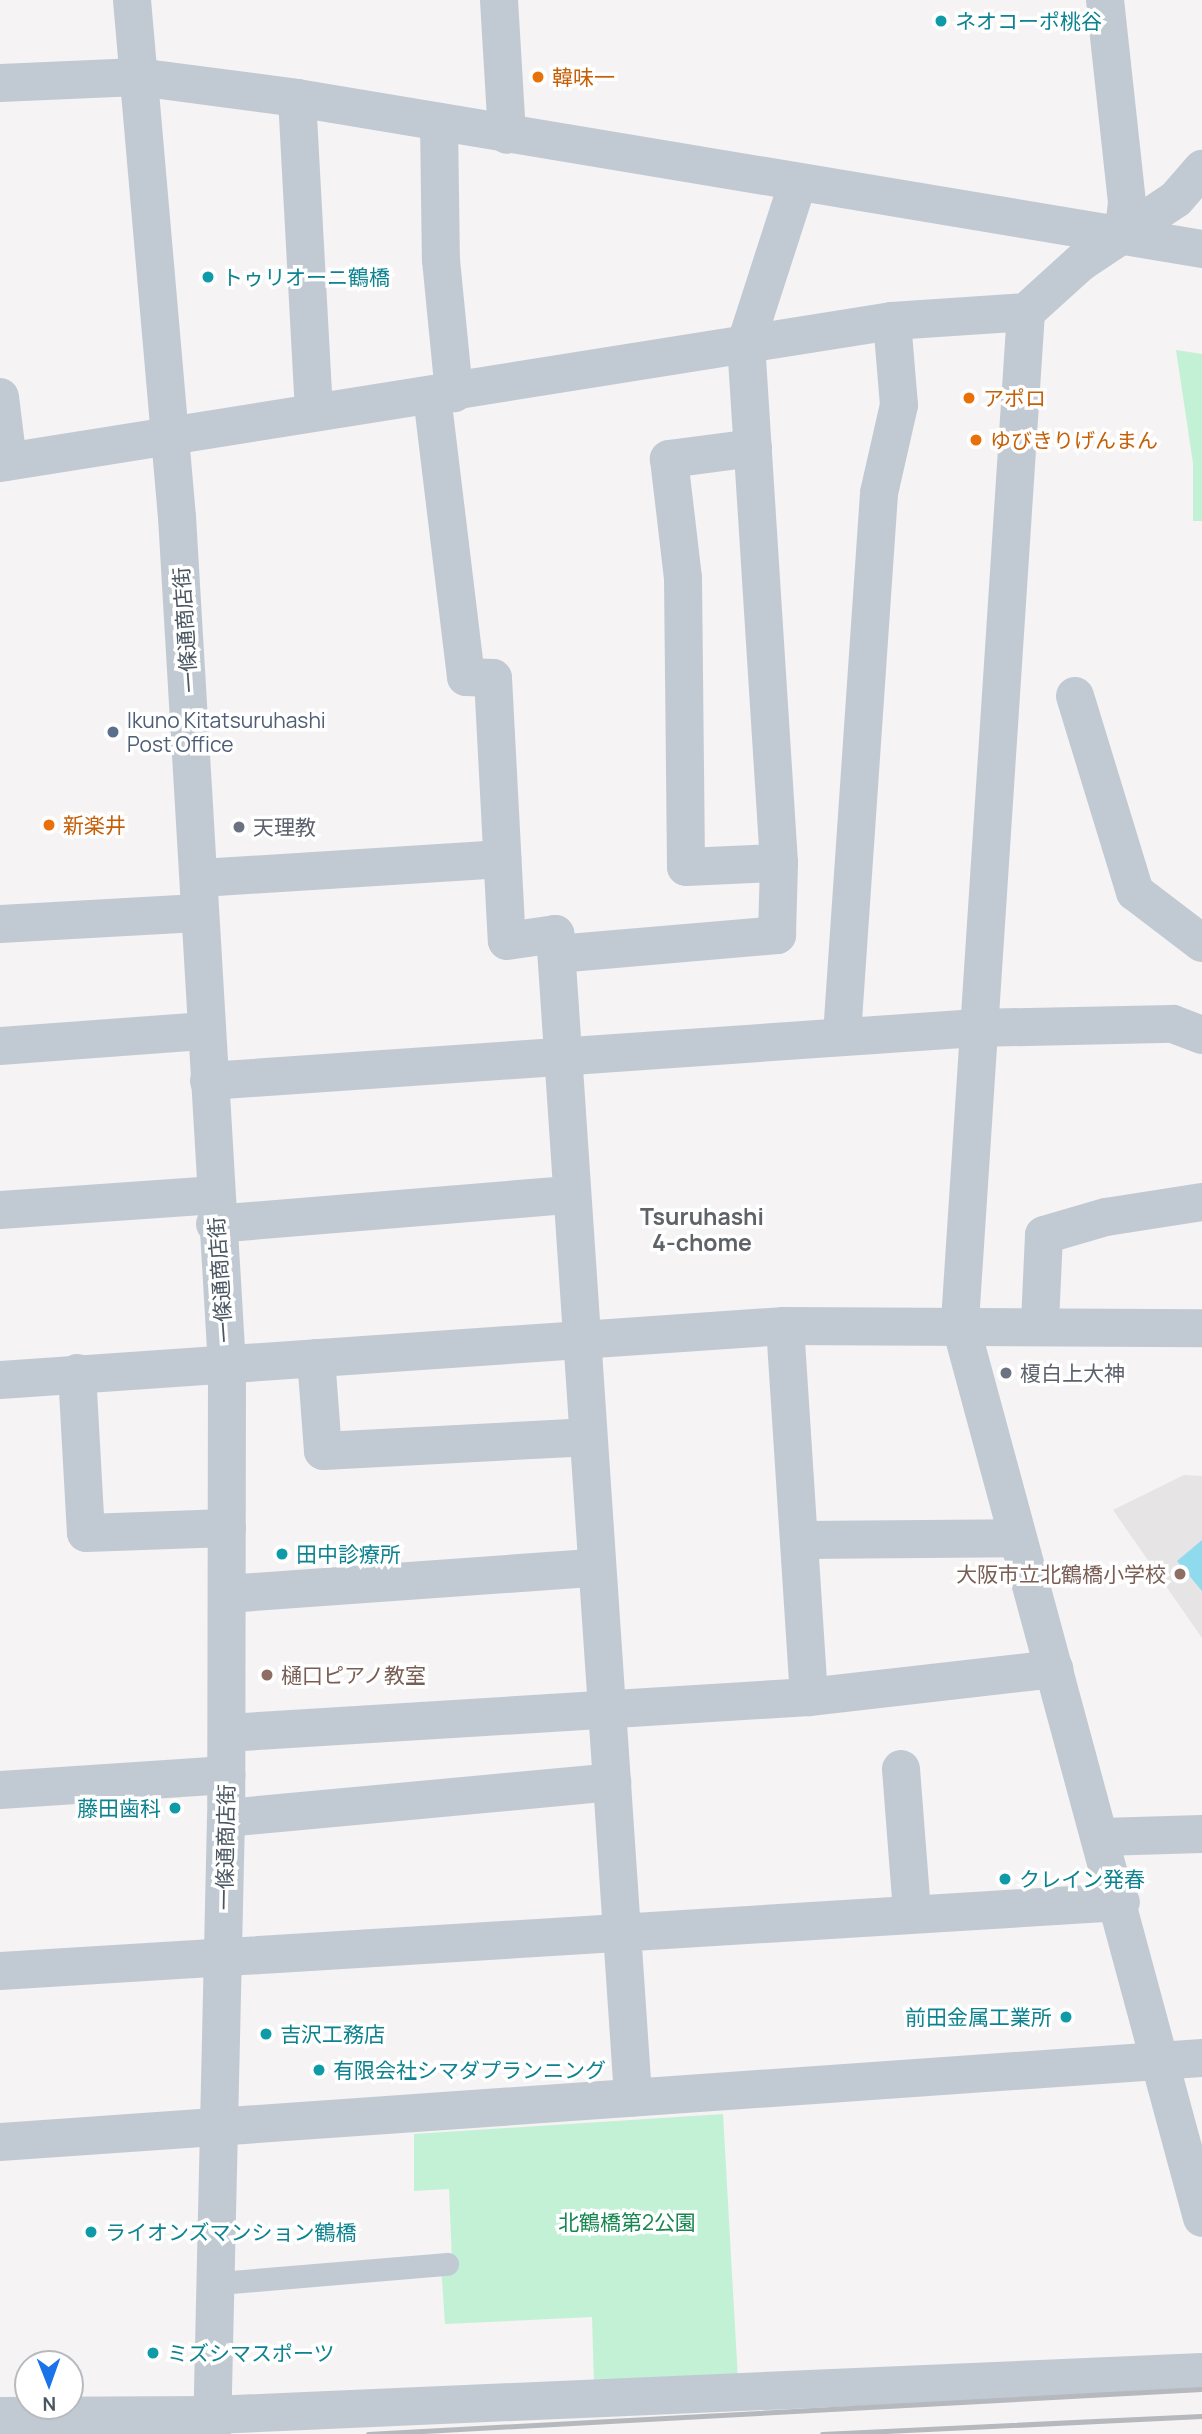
<!DOCTYPE html>
<html>
<head>
<meta charset="utf-8">
<style>
  body { margin:0 }
  #map { position:relative; width:1202px; height:2434px; overflow:hidden; background:#f5f3f3; font-family:Manrope,"Noto Sans JP",sans-serif }
  div>[style] { position:absolute }
  [style*='--x'] { left:calc(var(--x)*1px); top:calc(var(--y)*1px); width:calc(var(--w)*1px); rotate:calc(var(--a)*1deg) }
  .education>* { inset:0; background:#e6e4e5 }
  .green>* { inset:0; background:#c3f1d5 }
  .water>* { inset:0; background:#90daee }
  .service>* { height:23px; margin:-11.5px; padding:0 11.5px; transform-origin:11.5px; border-radius:11.5px; background:#c1cad2 }
  .minor>* { height:38px; margin:-19px; padding:0 19px; transform-origin:19px; border-radius:19px; background:#c1cad2 }
  .tertiary>* { height:38px; margin:-19px; padding:0 19px; transform-origin:19px; border-radius:19px; background:#c1cad2 }
  .rail>* { height:5px; margin:-2.5px; padding:0 2.5px; transform-origin:2.5px; border-radius:2.5px; background:#b5b8bd }
  .dots>* { width:19px; height:19px; translate:-50% -50%; box-sizing:border-box; border:4px solid #fff; border-radius:50% }
  span { translate:-50% -50%; white-space:nowrap; text-align:center; line-height:1.15; -webkit-text-stroke:7px #fff; paint-order:stroke }
  .culture-label { font-size:21px; color:#0d838f }
  .left { translate:0 -50%; text-align:left }
  .right { translate:-100% -50%; text-align:right }
  .food-label { font-size:21px; color:#c56008 }
  .street-label { font-size:21px; color:#4a5661 }
  .service-label { font-size:21px; color:#4e5e75 }
  .worship-label { font-size:21px; color:#5b616d }
  .education-label { font-size:21px; color:#785e54 }
  .park-label { font-size:21px; color:#17864f }
  .neighbourhood-label { font-size:23px; color:#5f6368; font-weight:700 }
  .north { position:absolute; left:14px; top:2350px; width:70px; height:70px; box-sizing:border-box; background:#fff; border:2px solid #b7bbc0; border-radius:50%; rotate:179deg; font-size:19px; font-weight:700; line-height:28px; text-align:center; color:#4a5661 }
  .north::after { content:''; display:block; margin:auto; width:24px; height:32px; background:#1a73e8; clip-path:polygon(50% 0,100% 100%,50% 72%,0 100%) }
</style>
</head>
<body>
<div id="map">
  <div class="education">
    <div style="clip-path:polygon(1184px 1475px,1202px 1476px,1202px 1638px,1113px 1510px)"></div>
  </div>
  <div class="green">
    <div style="clip-path:polygon(1176px 350px,1202px 354px,1202px 521px,1193px 521px,1193px 463px)"></div>
    <div style="clip-path:polygon(723px 2114px,738px 2380px,594px 2384px,592px 2317px,445px 2324px,441px 2263px,452px 2261px,449px 2189px,414px 2191px,414px 2134px)"></div>
  </div>
  <div class="water">
    <div style="clip-path:polygon(1202px 1540px,1202px 1591px,1177px 1561px)"></div>
  </div>
  <div class="service">
    <div style="--x:219;--y:2283;--w:229;--a:-4.8"></div>
  </div>
  <div class="minor">
    <div style="--x:132;--y:0;--w:519;--a:85.03"></div>
    <div style="--x:177;--y:517;--w:850;--a:86.63"></div>
    <div style="--x:227;--y:1366;--w:452;--a:90.1"></div>
    <div style="--x:226;--y:1818;--w:616;--a:91.3"></div>
    <div style="--x:499;--y:0;--w:135;--a:86.6"></div>
    <div style="--x:1105;--y:0;--w:204;--a:83.8"></div>
    <div style="--x:1127;--y:203;--w:31;--a:97"></div>
    <div style="--x:297;--y:98;--w:314;--a:86.9"></div>
    <div style="--x:439;--y:122;--w:138;--a:89.2"></div>
    <div style="--x:441;--y:260;--w:134;--a:84.4"></div>
    <div style="--x:1026;--y:312;--w:1013;--a:93.74"></div>
    <div style="--x:960;--y:1323;--w:927;--a:74.87"></div>
    <div style="--x:432;--y:396;--w:283;--a:83.1"></div>
    <div style="--x:466;--y:677;--w:27;--a:2"></div>
    <div style="--x:493;--y:678;--w:263;--a:87"></div>
    <div style="--x:507;--y:941;--w:49;--a:-8.3"></div>
    <div style="--x:555;--y:934;--w:1166;--a:86.16"></div>
    <div style="--x:0;--y:397;--w:65;--a:83"></div>
    <div style="--x:753;--y:448;--w:85;--a:172.5"></div>
    <div style="--x:669;--y:459;--w:120;--a:83.3"></div>
    <div style="--x:683;--y:578;--w:289;--a:89.4"></div>
    <div style="--x:686;--y:867;--w:93;--a:-2.5"></div>
    <div style="--x:0;--y:463;--w:903;--a:-9.05"></div>
    <div style="--x:892;--y:321;--w:134;--a:-3.8"></div>
    <div style="--x:1026;--y:312;--w:73;--a:-42.2"></div>
    <div style="--x:1080;--y:263;--w:115;--a:-33.7"></div>
    <div style="--x:1176;--y:199;--w:40;--a:-49"></div>
    <div style="--x:1075;--y:696;--w:205;--a:73"></div>
    <div style="--x:1135;--y:892;--w:84;--a:37.3"></div>
    <div style="--x:201;--y:878;--w:302;--a:-3.6"></div>
    <div style="--x:0;--y:924;--w:198;--a:-3.2"></div>
    <div style="--x:557;--y:954;--w:221;--a:-4.9"></div>
    <div style="--x:777;--y:935;--w:72;--a:-88.4"></div>
    <div style="--x:779;--y:863;--w:521;--a:-93.63"></div>
    <div style="--x:746;--y:343;--w:169;--a:-72.1"></div>
    <div style="--x:842;--y:1035;--w:543;--a:-86.09"></div>
    <div style="--x:879;--y:493;--w:90;--a:-77.2"></div>
    <div style="--x:899;--y:405;--w:84;--a:-94.8"></div>
    <div style="--x:0;--y:1046;--w:206;--a:-4.2"></div>
    <div style="--x:209;--y:1081;--w:769;--a:-3.95"></div>
    <div style="--x:976;--y:1028;--w:197;--a:-1.2"></div>
    <div style="--x:1173;--y:1024;--w:31;--a:21"></div>
    <div style="--x:0;--y:1210;--w:216;--a:-4"></div>
    <div style="--x:215;--y:1224;--w:355;--a:-4.7"></div>
    <div style="--x:1040;--y:1323;--w:88;--a:-87.4"></div>
    <div style="--x:1044;--y:1235;--w:65;--a:-16.2"></div>
    <div style="--x:1106;--y:1217;--w:97;--a:-8.9"></div>
    <div style="--x:785;--y:1326;--w:372;--a:86.3"></div>
    <div style="--x:316;--y:1358;--w:93;--a:85.7"></div>
    <div style="--x:323;--y:1451;--w:263;--a:-3"></div>
    <div style="--x:77;--y:1373;--w:160;--a:86.8"></div>
    <div style="--x:86;--y:1533;--w:141;--a:-2"></div>
    <div style="--x:0;--y:1380;--w:787;--a:-3.94"></div>
    <div style="--x:785;--y:1326;--w:417;--a:0.3"></div>
    <div style="--x:802;--y:1540;--w:213;--a:-0.5"></div>
    <div style="--x:227;--y:1594;--w:368;--a:-4.1"></div>
    <div style="--x:227;--y:1733;--w:583;--a:-3.54"></div>
    <div style="--x:809;--y:1697;--w:247;--a:-6.5"></div>
    <div style="--x:901;--y:1769;--w:144;--a:85.6"></div>
    <div style="--x:0;--y:1790;--w:227;--a:-3.8"></div>
    <div style="--x:226;--y:1818;--w:388;--a:-5.3"></div>
    <div style="--x:1102;--y:1837;--w:100;--a:-1.7"></div>
    <div style="--x:0;--y:1971;--w:1123;--a:-3.52"></div>
    <div style="--x:0;--y:2142;--w:1205;--a:-4"></div>
    <div style="--x:0;--y:2416;--w:213;--a:-0.3"></div>
    <div style="--x:213;--y:2415;--w:990;--a:-2.49"></div>
  </div>
  <div class="tertiary">
    <div style="--x:0;--y:83;--w:138;--a:-2.5"></div>
    <div style="--x:138;--y:77;--w:160;--a:7.5"></div>
    <div style="--x:297;--y:98;--w:918;--a:9.47"></div>
  </div>
  <div class="rail">
    <div style="--x:368;--y:2434;--w:835;--a:-3.09"></div>
    <div style="--x:822;--y:2434;--w:380;--a:-2.7"></div>
  </div>
  <div class="dots">
    <div style="left:941px;top:21px;background:#0f9aa8"></div>
    <div style="left:538px;top:77px;background:#e8710a"></div>
    <div style="left:208px;top:277px;background:#0f9aa8"></div>
    <div style="left:969px;top:398px;background:#e8710a"></div>
    <div style="left:976px;top:440px;background:#e8710a"></div>
    <div style="left:113px;top:732px;background:#5c6f8a"></div>
    <div style="left:49px;top:825px;background:#e8710a"></div>
    <div style="left:239px;top:827px;background:#6b7280"></div>
    <div style="left:1006px;top:1373px;background:#6b7280"></div>
    <div style="left:282px;top:1554px;background:#0f9aa8"></div>
    <div style="left:1180px;top:1574px;background:#8d6e63"></div>
    <div style="left:267px;top:1675px;background:#8d6e63"></div>
    <div style="left:175px;top:1808px;background:#0f9aa8"></div>
    <div style="left:1005px;top:1879px;background:#0f9aa8"></div>
    <div style="left:1066px;top:2017px;background:#0f9aa8"></div>
    <div style="left:266px;top:2034px;background:#0f9aa8"></div>
    <div style="left:319px;top:2070px;background:#0f9aa8"></div>
    <div style="left:91px;top:2232px;background:#0f9aa8"></div>
    <div style="left:153px;top:2353px;background:#0f9aa8"></div>
  </div>
  <div class="culture-label">
    <span class="left" style="left:955px;top:21px">ネオコーポ桃谷</span>
    <span class="left" style="left:222px;top:277px">トゥリオーニ鶴橋</span>
    <span class="left" style="left:296px;top:1554px">田中診療所</span>
    <span class="right" style="left:161px;top:1808px">藤田歯科</span>
    <span class="left" style="left:1019px;top:1879px">クレイン発春</span>
    <span class="right" style="left:1052px;top:2017px">前田金属工業所</span>
    <span class="left" style="left:280px;top:2034px">吉沢工務店</span>
    <span class="left" style="left:333px;top:2070px">有限会社シマダプランニング</span>
    <span class="left" style="left:105px;top:2232px">ライオンズマンション鶴橋</span>
    <span class="left" style="left:167px;top:2353px">ミズシマスポーツ</span>
  </div>
  <div class="food-label">
    <span class="left" style="left:552px;top:77px">韓味一</span>
    <span class="left" style="left:983px;top:398px">アポロ</span>
    <span class="left" style="left:990px;top:440px">ゆびきりげんまん</span>
    <span class="left" style="left:63px;top:825px">新楽井</span>
  </div>
  <div class="street-label">
    <span style="left:185px;top:630px;rotate:-94deg">一條通商店街</span>
    <span style="left:220px;top:1280px;rotate:-94deg">一條通商店街</span>
    <span style="left:225px;top:1847px;rotate:-89deg">一條通商店街</span>
  </div>
  <div class="service-label">
    <span class="left" style="left:127px;top:732px">Ikuno Kitatsuruhashi<br>Post Office</span>
  </div>
  <div class="worship-label">
    <span class="left" style="left:253px;top:827px">天理教</span>
    <span class="left" style="left:1020px;top:1373px">榎白上大神</span>
  </div>
  <div class="education-label">
    <span class="right" style="left:1166px;top:1574px">大阪市立北鶴橋小学校</span>
    <span class="left" style="left:281px;top:1675px">樋口ピアノ教室</span>
  </div>
  <div class="park-label">
    <span style="left:627px;top:2222px">北鶴橋第2公園</span>
  </div>
  <div class="neighbourhood-label">
    <span style="left:702px;top:1229px">Tsuruhashi<br>4-chome</span>
  </div>
  <div class="north">N</div>
</div>
</body>
</html>
